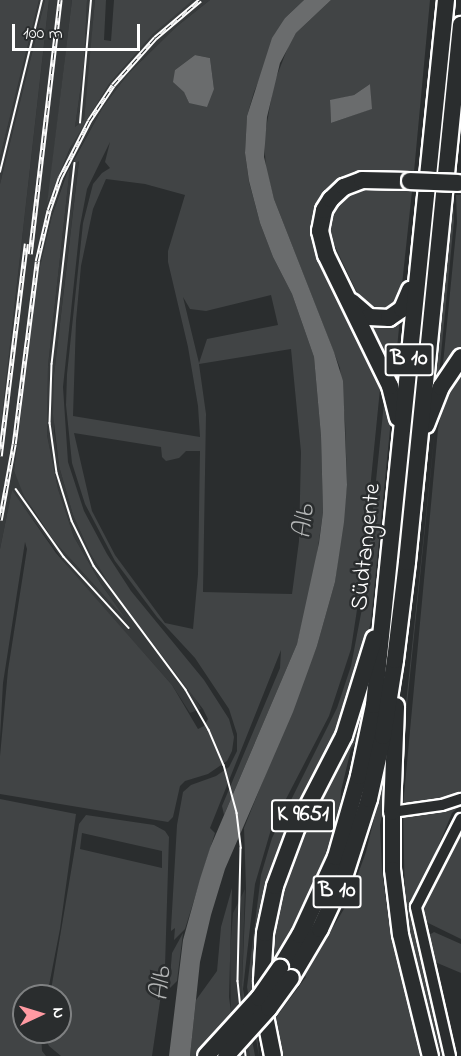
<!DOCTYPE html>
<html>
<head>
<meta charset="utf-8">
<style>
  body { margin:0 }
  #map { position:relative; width:461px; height:1056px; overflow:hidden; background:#2a2d2e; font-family:"Indie Flower",sans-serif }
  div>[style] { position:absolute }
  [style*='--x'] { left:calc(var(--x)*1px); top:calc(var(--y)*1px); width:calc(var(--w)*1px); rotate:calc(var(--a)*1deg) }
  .built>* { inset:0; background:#373a3b }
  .green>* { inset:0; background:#414445 }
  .water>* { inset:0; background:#6a6c6d }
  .roads { filter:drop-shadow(2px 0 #fff) drop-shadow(-2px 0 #fff) drop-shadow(0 2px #fff) drop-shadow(0 -2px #fff) }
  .minor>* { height:10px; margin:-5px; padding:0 5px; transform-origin:5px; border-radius:5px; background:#2a2d2e }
  .secondary>* { height:15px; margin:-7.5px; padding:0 7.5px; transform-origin:7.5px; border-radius:7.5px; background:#2a2d2e }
  .trunk>* { height:16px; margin:-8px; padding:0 8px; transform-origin:8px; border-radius:8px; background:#2a2d2e }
  .tram>* { height:1.5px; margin:-0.75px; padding:0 0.75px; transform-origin:0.75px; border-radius:0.75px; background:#fff }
  .rail>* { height:4.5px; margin-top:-2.25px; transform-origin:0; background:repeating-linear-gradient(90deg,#2a2d2e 0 7px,#fff 0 14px); box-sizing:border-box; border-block:2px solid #fff }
  .bridges { filter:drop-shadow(2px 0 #fff) drop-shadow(-2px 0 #fff) drop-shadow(0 2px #fff) drop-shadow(0 -2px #fff) }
  .trunk-bridge>* { height:16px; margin:-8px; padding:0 8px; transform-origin:8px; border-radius:8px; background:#2a2d2e }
  span { translate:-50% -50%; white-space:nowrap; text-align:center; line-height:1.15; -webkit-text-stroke:5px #2a2d2e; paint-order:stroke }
  .shield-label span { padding:2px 4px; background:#2a2d2e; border:2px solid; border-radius:4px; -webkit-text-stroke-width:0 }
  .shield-label { font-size:22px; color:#fff; font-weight:700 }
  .street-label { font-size:24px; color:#fff }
  .water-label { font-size:26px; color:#b4b6b6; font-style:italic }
  .north { position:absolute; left:12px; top:984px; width:60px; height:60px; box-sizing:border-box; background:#2a2d2e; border:2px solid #7f8182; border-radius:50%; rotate:86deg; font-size:16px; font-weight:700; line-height:24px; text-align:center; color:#fff }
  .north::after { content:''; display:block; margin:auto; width:21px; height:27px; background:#ff9aa2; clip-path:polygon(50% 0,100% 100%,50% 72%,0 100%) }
  .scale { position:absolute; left:12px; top:24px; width:128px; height:27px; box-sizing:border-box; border:3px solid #fff; border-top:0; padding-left:8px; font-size:18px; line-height:21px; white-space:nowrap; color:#fff; -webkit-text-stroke:4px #2a2d2e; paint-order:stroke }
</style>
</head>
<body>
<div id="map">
  <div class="built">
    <div style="clip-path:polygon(39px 0,45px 0,0 184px,0 157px)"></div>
    <div style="clip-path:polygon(49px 0,72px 0,48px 201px,73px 142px,109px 84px,153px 34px,173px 15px,193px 0,210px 0,176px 27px,128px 74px,103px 107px,66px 173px,52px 216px,37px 279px,14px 471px,33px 511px,54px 541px,128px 622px,101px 584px,74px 537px,58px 489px,47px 435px,48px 366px,70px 167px,79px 160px,54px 375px,54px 431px,59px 466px,73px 515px,90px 553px,116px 595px,193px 694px,201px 709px,190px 713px,172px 685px,70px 570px,12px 491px,0 549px,0 434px)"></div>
    <div style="clip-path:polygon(87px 0,95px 0,91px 53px,84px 120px,75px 127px,84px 64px)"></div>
    <div style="clip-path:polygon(245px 889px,242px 985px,250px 1056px,237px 1056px,231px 1016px,230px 952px,233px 913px)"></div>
  </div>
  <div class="green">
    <div style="clip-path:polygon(0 0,39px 0,0 157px)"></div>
    <div style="clip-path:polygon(45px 0,49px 0,0 434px,0 184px)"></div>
    <div style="clip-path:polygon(72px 0,87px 0,84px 64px,75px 127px,84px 120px,95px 0,106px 0,104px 40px,111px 41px,114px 0,193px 0,153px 34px,109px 84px,70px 148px,47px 204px)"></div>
    <div style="clip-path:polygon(evenodd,210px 0,304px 0,285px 18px,254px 92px,247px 116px,245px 153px,249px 182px,260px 223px,273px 257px,292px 294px,314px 357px,321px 436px,323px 512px,314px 575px,297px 644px,224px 815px,222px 806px,280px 668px,281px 650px,210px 828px,215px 833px,185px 929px,174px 940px,175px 928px,171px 931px,171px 928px,177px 825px,183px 792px,191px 785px,216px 776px,229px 767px,237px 751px,237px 734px,229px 709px,195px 658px,157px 617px,115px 561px,85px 504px,72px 463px,66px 405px,67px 374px,83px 223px,93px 184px,102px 173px,110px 168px,105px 162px,110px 142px,87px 189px,80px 226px,63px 387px,68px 462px,84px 511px,107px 554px,131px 591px,204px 680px,229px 719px,234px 737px,232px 751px,227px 761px,208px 774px,185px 781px,180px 786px,173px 817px,168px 822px,0 794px,0 756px,8px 670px,27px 549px,25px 542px,3px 683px,0 738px,0 549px,12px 490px,56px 553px,172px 685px,198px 729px,204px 726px,208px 719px,203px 709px,116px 595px,90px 553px,73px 515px,59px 466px,53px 414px,54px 375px,79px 161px,70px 167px,48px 366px,47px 435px,58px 489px,74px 537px,101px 584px,128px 622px,54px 541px,24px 496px,14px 471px,37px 279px,52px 216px,67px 173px,103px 107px,128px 74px,176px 27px,210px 0,195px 55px,210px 58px,214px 89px,189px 103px,175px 70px,195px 55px,210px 0,106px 179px,145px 184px,185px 195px,168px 251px,168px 262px,188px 347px,198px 406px,200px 437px,73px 416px,76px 321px,81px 266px,93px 209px,106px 179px,210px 0,271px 295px,278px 325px,207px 339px,199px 363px,183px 297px,190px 309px,206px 311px,271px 295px,210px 0,291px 349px,301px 452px,299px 541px,292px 594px,203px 592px,206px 414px,199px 364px,291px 349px,210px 0,74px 433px,161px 447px,162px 457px,166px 461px,179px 458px,186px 451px,200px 451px,198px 574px,193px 629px,165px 623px,115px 555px,92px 511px,74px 433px)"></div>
    <div style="clip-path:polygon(evenodd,331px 0,430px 0,414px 172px,366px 170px,347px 175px,323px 195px,312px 221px,311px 237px,316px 256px,380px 389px,360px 590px,351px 649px,329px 716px,272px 826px,255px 884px,243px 989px,255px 1056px,250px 1056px,244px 1025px,242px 985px,246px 888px,244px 828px,317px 646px,335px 582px,347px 485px,345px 421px,340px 368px,274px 199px,266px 169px,264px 140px,274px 83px,288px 47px,296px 33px,331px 0,370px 84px,371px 109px,331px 123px,330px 101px,354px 95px,370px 84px)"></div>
    <div style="clip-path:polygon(451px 0,455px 0,400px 548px,399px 527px)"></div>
    <div style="clip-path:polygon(458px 126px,461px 133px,453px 195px,454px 221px,438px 385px,435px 389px)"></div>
    <div style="clip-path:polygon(368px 188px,412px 191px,401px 294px,396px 304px,386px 310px,372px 310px,360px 299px,330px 236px,333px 217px,340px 204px,351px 192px)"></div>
    <div style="clip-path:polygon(456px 195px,461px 195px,461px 352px,442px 374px,457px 222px)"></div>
    <div style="clip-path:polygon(400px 318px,394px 378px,364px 320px)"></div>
    <div style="clip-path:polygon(461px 369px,461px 805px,452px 813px,416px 900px,447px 1056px,438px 1056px,405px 909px,403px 806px,438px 429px,443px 404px)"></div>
    <div style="clip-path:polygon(385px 393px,391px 419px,371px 621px,361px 666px,339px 730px,294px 813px,266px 884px,257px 929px,252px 980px,259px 1056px,247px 987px,261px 875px,272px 838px,337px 708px,351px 666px,364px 598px)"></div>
    <div style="clip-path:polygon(436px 420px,403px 744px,399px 800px,401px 751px)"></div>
    <div style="clip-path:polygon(363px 708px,357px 740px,351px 749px,341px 791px,340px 810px,321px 867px,296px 924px,267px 968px,287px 863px)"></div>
    <div style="clip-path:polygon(388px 761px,384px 806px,380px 825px,382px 870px,389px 922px,420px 1056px,276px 1056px,271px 1024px,306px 977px,304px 975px,347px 904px,366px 852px)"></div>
    <div style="clip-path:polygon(0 799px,76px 814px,60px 929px,47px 996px,24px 996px,24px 1032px,41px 1032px,42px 1051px,46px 1056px,0 1056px)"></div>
    <div style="clip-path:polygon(evenodd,86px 815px,154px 825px,165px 831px,169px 837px,165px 967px,152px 1056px,61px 1056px,49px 1046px,45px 1038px,45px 1032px,60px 1032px,60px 996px,50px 996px,79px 824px,86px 815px,82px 833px,162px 851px,162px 868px,80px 849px,82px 833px)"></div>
    <div style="clip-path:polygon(461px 825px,461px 939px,420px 919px,419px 905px)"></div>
    <div style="clip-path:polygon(232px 888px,229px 997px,237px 1056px,190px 1056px,196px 1000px,217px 971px,221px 927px)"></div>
    <div style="clip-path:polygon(434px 932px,461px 944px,461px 973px,435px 962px,432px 963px,427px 940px,429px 935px)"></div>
    <div style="clip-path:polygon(183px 933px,177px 981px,169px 989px,172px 953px)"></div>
  </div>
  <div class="water">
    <div style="clip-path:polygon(304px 0,331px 0,296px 33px,280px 63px,267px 117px,264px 157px,274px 199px,334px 352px,343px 381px,347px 485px,344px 522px,335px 582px,317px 646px,293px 712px,225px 869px,211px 915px,200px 962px,190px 1056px,169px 1056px,183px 940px,200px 879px,210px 848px,297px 644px,319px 543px,323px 512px,321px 436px,314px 357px,292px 294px,273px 257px,260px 223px,249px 181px,245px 153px,247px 116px,272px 38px,285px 18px)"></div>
    <div style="clip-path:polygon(195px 55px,210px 58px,214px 89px,207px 107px,189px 103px,184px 92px,173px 82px,175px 70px)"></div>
    <div style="clip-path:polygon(370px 84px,372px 109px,331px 123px,330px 100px,354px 95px)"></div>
  </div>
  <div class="roads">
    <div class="minor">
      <div style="--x:392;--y:812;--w:50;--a:-8"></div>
      <div style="--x:442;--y:805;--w:20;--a:-18"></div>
      <div style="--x:450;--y:1056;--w:153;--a:-102.9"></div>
      <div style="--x:416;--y:907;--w:99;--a:-62.9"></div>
    </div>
    <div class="secondary">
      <div style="--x:392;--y:812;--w:57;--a:90"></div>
      <div style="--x:392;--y:869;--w:65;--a:83"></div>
      <div style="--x:400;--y:934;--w:126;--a:76.2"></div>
    </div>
    <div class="trunk">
      <div style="--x:352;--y:302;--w:23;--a:41"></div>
      <div style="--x:369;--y:317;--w:20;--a:3"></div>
      <div style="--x:389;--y:318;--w:16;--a:-35"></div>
      <div style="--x:402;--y:309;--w:21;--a:-67"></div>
      <div style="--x:398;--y:418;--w:33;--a:-104"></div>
      <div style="--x:390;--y:386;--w:146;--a:-116"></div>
      <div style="--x:326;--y:255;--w:25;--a:-104"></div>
      <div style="--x:320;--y:231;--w:21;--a:-79"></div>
      <div style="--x:324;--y:210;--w:13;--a:-58"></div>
      <div style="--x:331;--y:199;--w:18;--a:-43"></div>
      <div style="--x:344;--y:187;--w:19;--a:-21"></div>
      <div style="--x:362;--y:180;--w:48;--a:1.2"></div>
      <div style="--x:426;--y:425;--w:41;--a:-68.5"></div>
      <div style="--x:441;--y:387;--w:36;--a:-56"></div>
      <div style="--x:392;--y:812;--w:106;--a:-87.8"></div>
      <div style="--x:280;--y:968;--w:39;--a:-59"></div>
      <div style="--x:300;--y:935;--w:86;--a:-65.2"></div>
      <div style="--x:336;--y:857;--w:84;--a:-74.1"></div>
      <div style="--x:359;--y:776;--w:73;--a:-78.1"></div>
      <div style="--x:374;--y:705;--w:709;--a:-84.17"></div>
      <div style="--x:291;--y:978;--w:57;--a:-59.4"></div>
      <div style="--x:320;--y:929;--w:57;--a:-65.2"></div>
      <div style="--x:344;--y:877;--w:82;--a:-72.2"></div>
      <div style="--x:369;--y:799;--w:65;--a:-77.5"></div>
      <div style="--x:383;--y:736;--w:77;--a:-81"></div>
      <div style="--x:395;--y:660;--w:99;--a:-83"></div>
      <div style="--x:407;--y:562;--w:540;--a:-84.26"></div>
      <div style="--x:273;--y:1056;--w:46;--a:-101.3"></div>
      <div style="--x:264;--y:1011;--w:31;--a:-94"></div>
      <div style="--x:262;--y:980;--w:47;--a:-86.3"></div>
      <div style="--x:265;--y:933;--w:48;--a:-78"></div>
      <div style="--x:275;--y:886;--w:63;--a:-69.6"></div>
      <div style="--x:297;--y:827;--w:102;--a:-62.7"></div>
      <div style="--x:344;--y:736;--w:102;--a:-72.8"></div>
    </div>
  </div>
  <div class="tram">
    <div style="--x:80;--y:123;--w:123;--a:-84.9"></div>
    <div style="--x:75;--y:163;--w:202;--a:96.5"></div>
    <div style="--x:52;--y:364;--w:59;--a:91.9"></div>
    <div style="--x:50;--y:423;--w:50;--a:82"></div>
    <div style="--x:57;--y:473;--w:50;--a:72.6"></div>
    <div style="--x:72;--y:521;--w:50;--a:63.9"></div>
    <div style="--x:94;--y:566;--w:154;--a:53.4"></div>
    <div style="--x:186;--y:690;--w:46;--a:60.1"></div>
    <div style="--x:209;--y:730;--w:38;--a:67"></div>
    <div style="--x:224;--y:765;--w:50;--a:74.8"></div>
    <div style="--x:237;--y:813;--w:35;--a:83"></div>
    <div style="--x:241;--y:848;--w:133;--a:91.3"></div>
    <div style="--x:238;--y:981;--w:75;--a:83.9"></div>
    <div style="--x:0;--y:172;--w:177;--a:-76.3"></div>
    <div style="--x:16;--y:489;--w:83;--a:54.8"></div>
    <div style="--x:64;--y:557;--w:96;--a:47.5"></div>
  </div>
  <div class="rail">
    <div style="--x:30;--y:254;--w:256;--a:-83.3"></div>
    <div style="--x:0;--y:456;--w:214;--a:-83"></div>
    <div style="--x:0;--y:520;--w:77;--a:-79.6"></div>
    <div style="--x:14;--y:444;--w:184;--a:-82.8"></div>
    <div style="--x:37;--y:261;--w:52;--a:-76.8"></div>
    <div style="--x:49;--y:210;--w:34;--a:-71"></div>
    <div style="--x:60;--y:178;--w:64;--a:-63"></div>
    <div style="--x:89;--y:121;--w:43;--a:-56.3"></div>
    <div style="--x:113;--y:85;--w:63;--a:-48.2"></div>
    <div style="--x:155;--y:38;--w:59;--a:-40.2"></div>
  </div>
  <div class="bridges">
    <div class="trunk-bridge">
      <div style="--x:410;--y:181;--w:48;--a:2.4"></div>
      <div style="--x:206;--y:1056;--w:79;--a:-47.6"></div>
      <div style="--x:259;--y:998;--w:37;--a:-55"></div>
      <div style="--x:226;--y:1056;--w:64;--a:-48.1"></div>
      <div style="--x:269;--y:1008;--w:37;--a:-54"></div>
    </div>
  </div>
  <div class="shield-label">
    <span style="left:409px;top:360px">B 10</span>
    <span style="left:303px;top:816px">K 9651</span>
    <span style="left:337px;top:892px">B 10</span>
  </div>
  <div class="street-label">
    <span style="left:367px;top:547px;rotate:-84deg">Südtangente</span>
  </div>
  <div class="water-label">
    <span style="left:306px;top:522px;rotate:-83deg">Alb</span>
    <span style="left:163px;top:984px;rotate:-84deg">Alb</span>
  </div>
  <div class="north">N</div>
  <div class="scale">100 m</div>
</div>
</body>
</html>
